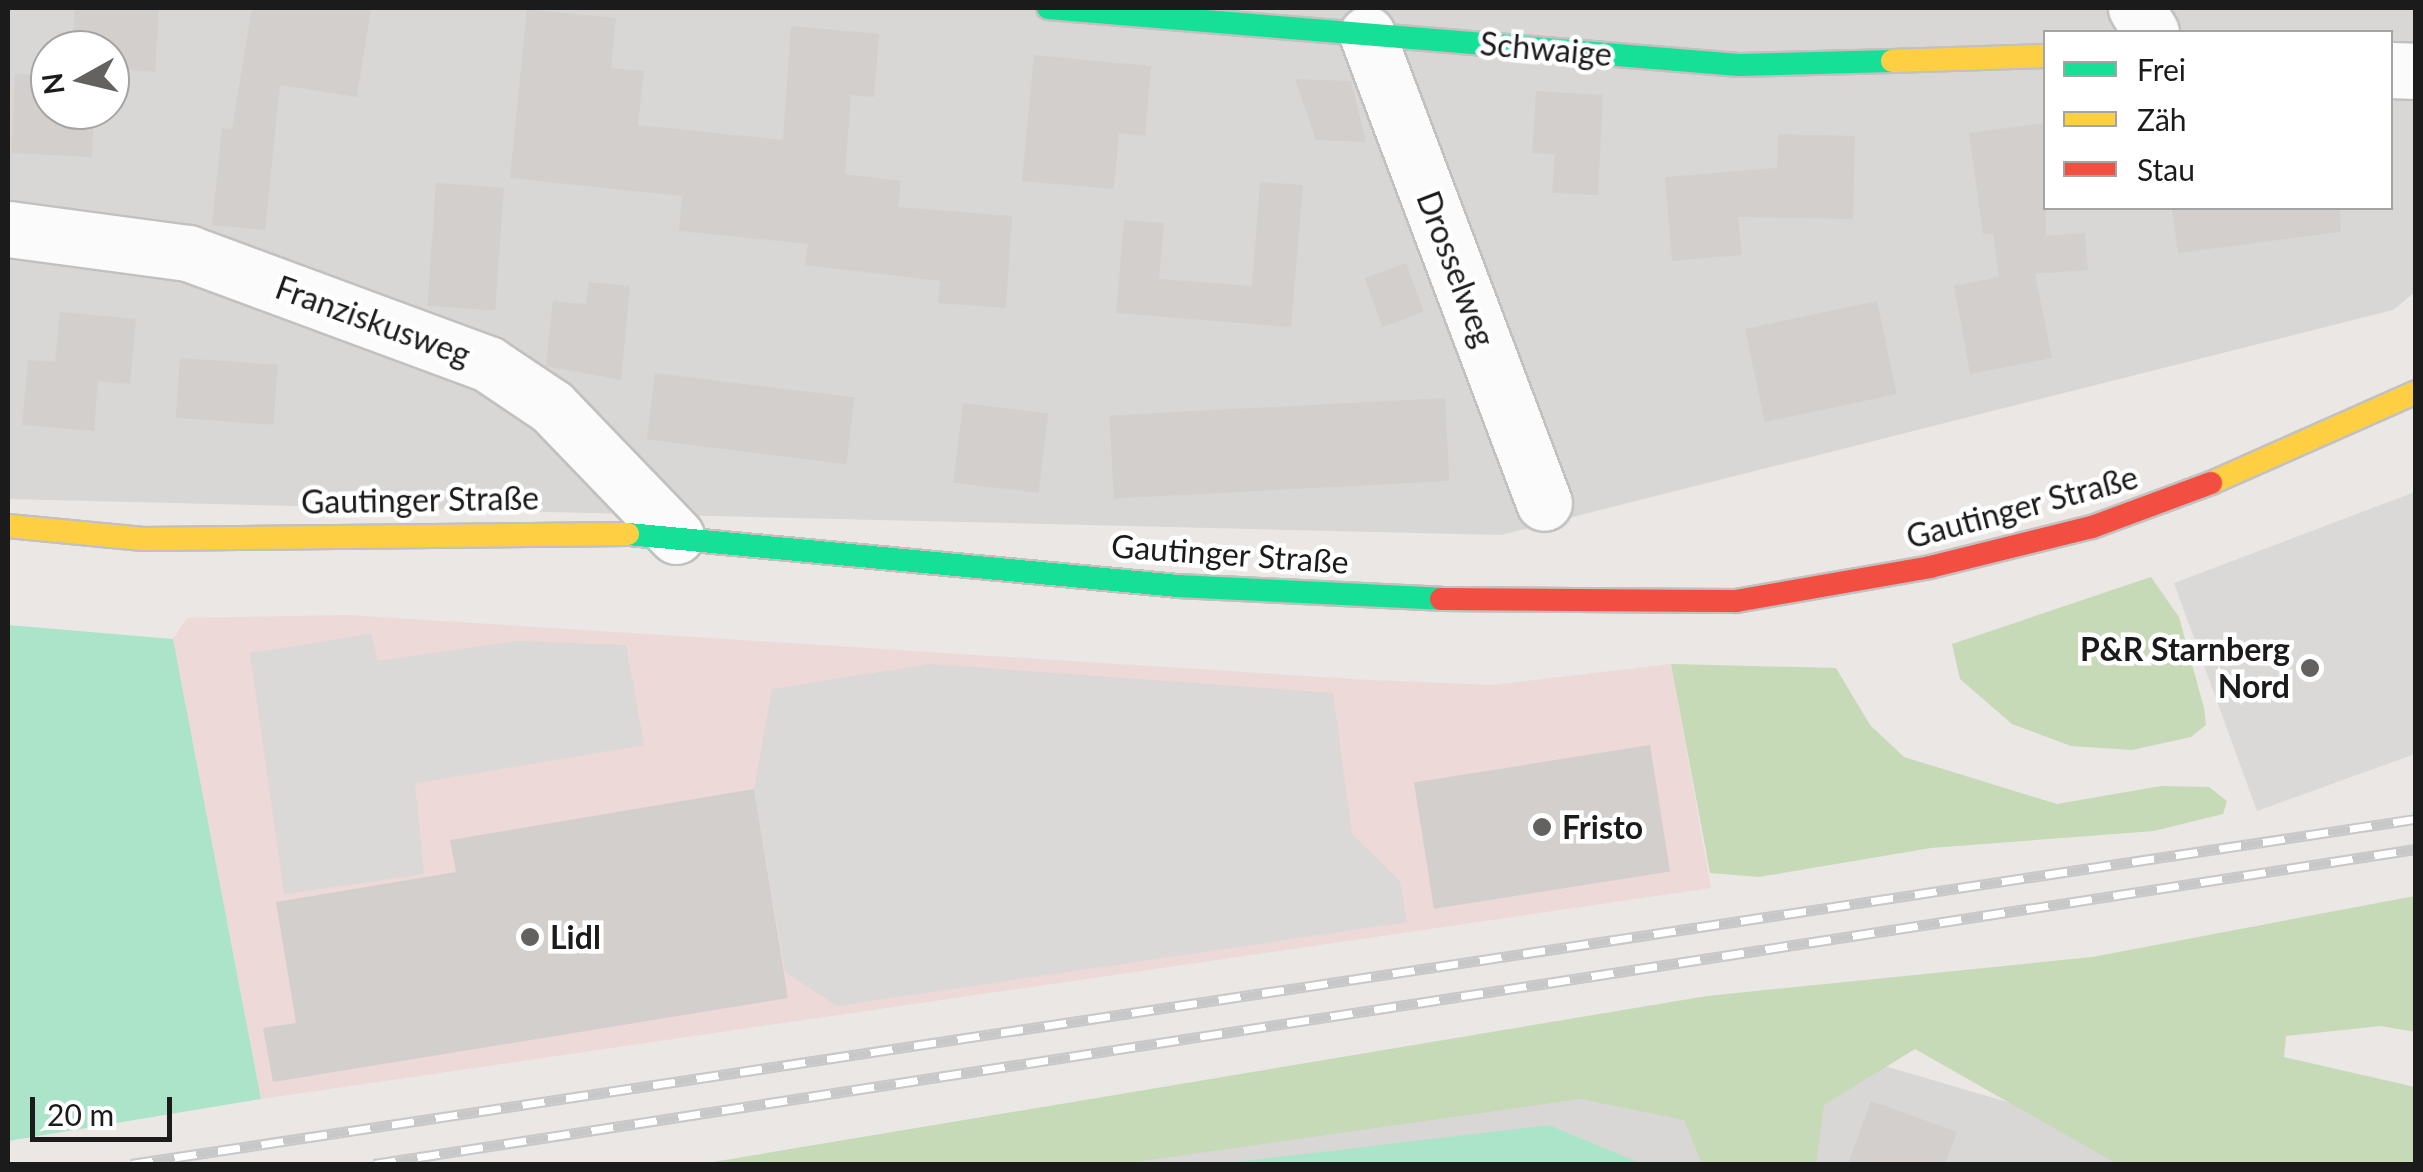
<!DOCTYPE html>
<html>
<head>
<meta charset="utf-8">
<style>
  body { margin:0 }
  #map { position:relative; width:2423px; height:1172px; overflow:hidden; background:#eae7e4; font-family:Lato,sans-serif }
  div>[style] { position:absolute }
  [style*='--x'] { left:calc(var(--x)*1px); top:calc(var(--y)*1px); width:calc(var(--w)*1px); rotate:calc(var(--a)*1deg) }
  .residential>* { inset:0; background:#d9d7d5 }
  .commercial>* { inset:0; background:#edd9d8 }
  .forest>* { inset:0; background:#c6dab7 }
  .pitch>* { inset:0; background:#ace4ca }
  .parking>* { inset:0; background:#dad9d7 }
  .building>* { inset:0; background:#d2cfcc; transform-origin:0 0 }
  .roads { filter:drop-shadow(2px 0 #c2c1c0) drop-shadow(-2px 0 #c2c1c0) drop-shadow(0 2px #c2c1c0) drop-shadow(0 -2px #c2c1c0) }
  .street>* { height:55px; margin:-27.5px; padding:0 27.5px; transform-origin:27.5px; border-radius:27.5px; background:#fcfbfb }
  .fast>* { height:22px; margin:-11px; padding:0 11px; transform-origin:11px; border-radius:11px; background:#16e098 }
  .slow>* { height:22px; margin:-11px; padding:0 11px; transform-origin:11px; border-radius:11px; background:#ffcf43 }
  .jam>* { height:22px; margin:-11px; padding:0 11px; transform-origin:11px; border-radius:11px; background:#f24e42 }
  .rail>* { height:11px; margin-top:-5.5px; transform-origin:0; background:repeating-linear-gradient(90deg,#fff 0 22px,#c9c8c8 0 44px); box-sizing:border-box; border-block:2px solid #c9c8c8 }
  .dots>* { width:28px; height:28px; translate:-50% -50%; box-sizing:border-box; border:5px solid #fff; border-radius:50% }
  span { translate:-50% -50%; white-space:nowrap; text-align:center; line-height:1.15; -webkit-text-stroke:9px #fff; paint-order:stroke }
  .street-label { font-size:32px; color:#1b1b1b }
  .poi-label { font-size:32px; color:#1b1b1b; font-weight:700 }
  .right { translate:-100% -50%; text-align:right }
  .left { translate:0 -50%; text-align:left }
  .frame { position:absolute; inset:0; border:10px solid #1b1b1b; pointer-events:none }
  .legend { position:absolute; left:2043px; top:30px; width:350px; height:180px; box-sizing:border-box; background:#fff; border:2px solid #a4a4a4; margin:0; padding:12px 18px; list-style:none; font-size:30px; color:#1b1b1b }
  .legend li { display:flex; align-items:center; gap:20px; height:50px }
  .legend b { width:50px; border:2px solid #a4a4a4 }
  .north { position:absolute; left:30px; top:30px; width:100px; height:100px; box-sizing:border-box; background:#fff; border:2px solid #a4a4a4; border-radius:50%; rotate:262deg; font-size:28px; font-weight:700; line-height:40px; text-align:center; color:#1b1b1b }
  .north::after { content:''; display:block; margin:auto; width:35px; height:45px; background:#636261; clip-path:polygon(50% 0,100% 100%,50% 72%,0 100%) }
  .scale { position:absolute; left:30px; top:1097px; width:142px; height:45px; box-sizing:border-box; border:5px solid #1b1b1b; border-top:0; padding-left:12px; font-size:30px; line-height:35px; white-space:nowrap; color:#1b1b1b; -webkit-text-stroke:8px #fff; paint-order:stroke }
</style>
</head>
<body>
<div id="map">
  <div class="residential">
    <div style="clip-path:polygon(evenodd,8px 8px,2415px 8px,2415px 292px,2393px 310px,1501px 535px,8px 499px,8px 8px,2046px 32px,2390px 32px,2390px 208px,2046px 208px,2046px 32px,8px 8px,50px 50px,110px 50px,110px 110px,50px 110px,50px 50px)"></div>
    <div style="clip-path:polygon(1769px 1032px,2219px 1164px,985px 1164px)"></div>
  </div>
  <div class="commercial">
    <div style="clip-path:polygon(347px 615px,1370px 680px,1493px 685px,1671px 664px,1711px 888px,261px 1099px,173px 639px,187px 618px)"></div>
  </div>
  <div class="forest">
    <div style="clip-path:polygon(2151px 577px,2179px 617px,2204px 708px,2206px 725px,2191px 737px,2132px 750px,2071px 746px,2012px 724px,1960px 679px,1952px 644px)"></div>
    <div style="clip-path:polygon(1671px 664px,1836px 668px,1870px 725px,1904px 757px,2057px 804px,2161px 786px,2209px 787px,2227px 801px,2223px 814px,2154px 831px,1931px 848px,1759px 877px,1710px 873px)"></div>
    <div style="clip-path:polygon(2415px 896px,2415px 1032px,2381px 1026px,2286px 1036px,2284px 1057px,2415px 1087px,2415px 1164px,2117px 1164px,1915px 1049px,1824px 1105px,1816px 1164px,1702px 1164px,1684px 1120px,1580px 1099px,1122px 1164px,701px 1164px,1707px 996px,2092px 957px)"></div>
  </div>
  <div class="pitch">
    <div style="clip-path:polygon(8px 625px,173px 639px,261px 1099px,8px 1141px)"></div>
    <div style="clip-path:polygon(1549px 1125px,1642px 1164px,1219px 1164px)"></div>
  </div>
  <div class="parking">
    <div style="clip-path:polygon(2415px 492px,2415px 754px,2257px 811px,2174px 583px)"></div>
    <div style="clip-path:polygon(371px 634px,378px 661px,517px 641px,626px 645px,644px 745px,415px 783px,424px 874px,284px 894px,250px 653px)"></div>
    <div style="clip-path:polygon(930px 664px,1333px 693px,1352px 834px,1400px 881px,1407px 922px,837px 1006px,785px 972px,754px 789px,772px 689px)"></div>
  </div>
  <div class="building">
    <div style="clip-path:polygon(75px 8px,159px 8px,155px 72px,110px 69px,110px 50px,72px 50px)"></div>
    <div style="clip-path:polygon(252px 8px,371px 8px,357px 97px,280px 85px,265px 230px,212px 225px,222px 128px,232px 129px)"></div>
    <div style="clip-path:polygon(527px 9px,616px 18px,611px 68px,644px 71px,638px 125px,783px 140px,791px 26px,879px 34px,874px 97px,851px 95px,845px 174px,901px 181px,898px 207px,1012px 216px,1006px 308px,938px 303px,940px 281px,805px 265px,808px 244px,679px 231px,682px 196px,510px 178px)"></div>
    <div style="clip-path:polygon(1034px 55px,1151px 66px,1145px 136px,1119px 133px,1114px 189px,1022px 181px)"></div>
    <div style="clip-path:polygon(15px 74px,50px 76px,50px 110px,94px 110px,92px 157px,11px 153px)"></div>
    <div style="clip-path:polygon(1295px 79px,1351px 81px,1366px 142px,1316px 140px)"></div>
    <div style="clip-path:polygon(1536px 91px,1603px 95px,1598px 195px,1552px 193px,1555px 154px,1532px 153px)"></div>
    <div style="clip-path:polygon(2046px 123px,2046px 236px,2085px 233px,2088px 270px,2035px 274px,2052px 358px,1970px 374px,1954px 286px,1999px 277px,1993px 234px,1983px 234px,1969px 133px)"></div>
    <div style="clip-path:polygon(1778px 134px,1855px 136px,1853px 219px,1738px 217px,1742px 255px,1672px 261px,1665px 177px,1777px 168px)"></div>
    <div style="clip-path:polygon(1260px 182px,1303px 185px,1291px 327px,1116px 313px,1124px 220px,1164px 223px,1159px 279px,1252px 286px)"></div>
    <div style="left:436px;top:183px;width:68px;height:123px;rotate:4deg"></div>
    <div style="clip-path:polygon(2172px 208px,2340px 208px,2341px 232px,2178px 253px)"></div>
    <div style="left:1406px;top:263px;width:52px;height:44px;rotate:70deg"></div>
    <div style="clip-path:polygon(589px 282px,630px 286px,621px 380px,546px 366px,553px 301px,586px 304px)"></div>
    <div style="left:1877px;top:301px;width:95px;height:135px;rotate:78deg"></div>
    <div style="clip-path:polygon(60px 312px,136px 319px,130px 384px,98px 381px,94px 431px,22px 425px,28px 360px,55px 362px)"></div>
    <div style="left:180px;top:358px;width:98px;height:60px;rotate:4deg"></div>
    <div style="left:655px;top:373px;width:201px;height:67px;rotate:7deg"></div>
    <div style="left:1445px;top:398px;width:83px;height:336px;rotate:87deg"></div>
    <div style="left:963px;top:403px;width:86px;height:80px;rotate:7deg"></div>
    <div style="left:1650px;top:745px;width:128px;height:239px;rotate:81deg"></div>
    <div style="clip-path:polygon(754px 789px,788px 998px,273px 1082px,263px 1028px,296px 1023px,276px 902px,456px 872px,450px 840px)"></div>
    <div style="clip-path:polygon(1871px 1101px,1957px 1132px,1945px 1164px,1848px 1164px)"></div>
  </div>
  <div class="roads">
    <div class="street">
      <div style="--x:2136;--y:8;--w:28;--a:58"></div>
      <div style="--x:1367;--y:34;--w:501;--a:69.32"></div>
      <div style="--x:2390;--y:70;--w:26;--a:2"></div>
      <div style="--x:8;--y:229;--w:182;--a:7.6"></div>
      <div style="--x:188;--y:253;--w:320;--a:20.3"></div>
      <div style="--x:488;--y:364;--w:77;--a:33.9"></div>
      <div style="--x:552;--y:407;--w:179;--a:46.1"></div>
    </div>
    <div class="fast">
      <div style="--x:1048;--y:8;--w:693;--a:4.72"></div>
      <div style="--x:1739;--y:65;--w:153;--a:-1.5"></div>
      <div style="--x:628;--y:534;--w:552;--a:5.4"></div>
      <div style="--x:1178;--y:586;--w:263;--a:2.8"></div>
    </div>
    <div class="slow">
      <div style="--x:1892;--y:61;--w:154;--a:-1.9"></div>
      <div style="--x:2211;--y:483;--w:224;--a:-23.9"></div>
      <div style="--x:8;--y:526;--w:136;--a:5.5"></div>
      <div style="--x:143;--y:539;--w:485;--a:-0.6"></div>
    </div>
    <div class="jam">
      <div style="--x:1441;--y:599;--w:295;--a:0.4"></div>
      <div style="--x:1736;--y:601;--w:197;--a:-9.9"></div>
      <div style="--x:1930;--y:567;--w:167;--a:-13.9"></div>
      <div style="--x:2092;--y:527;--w:127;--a:-20.3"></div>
    </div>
  </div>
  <div class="rail">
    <div style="--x:131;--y:1164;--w:2311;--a:-8.59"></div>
    <div style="--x:374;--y:1164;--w:2066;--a:-8.77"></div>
  </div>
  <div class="dots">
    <div style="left:2310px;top:668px;background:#636261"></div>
    <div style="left:1542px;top:827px;background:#636261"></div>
    <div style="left:530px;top:937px;background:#636261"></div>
  </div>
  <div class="street-label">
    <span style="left:1546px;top:49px;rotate:5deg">Schwaige</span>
    <span style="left:1456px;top:269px;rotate:69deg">Drosselweg</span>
    <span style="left:373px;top:321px;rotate:20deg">Franziskusweg</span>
    <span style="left:420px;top:500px;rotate:-1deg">Gautinger Straße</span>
    <span style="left:2022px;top:507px;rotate:-15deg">Gautinger Straße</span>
    <span style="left:1230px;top:554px;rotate:4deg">Gautinger Straße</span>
  </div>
  <div class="poi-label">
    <span class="right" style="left:2290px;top:668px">P&amp;R Starnberg<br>Nord</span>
    <span class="left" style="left:1562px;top:827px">Fristo</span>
    <span class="left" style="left:550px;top:937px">Lidl</span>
  </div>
  <div class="frame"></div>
  <ul class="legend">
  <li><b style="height:12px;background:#16e098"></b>Frei</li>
  <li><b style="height:12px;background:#ffcf43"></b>Zäh</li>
  <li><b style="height:12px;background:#f24e42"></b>Stau</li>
  </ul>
  <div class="north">N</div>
  <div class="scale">20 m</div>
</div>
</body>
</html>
